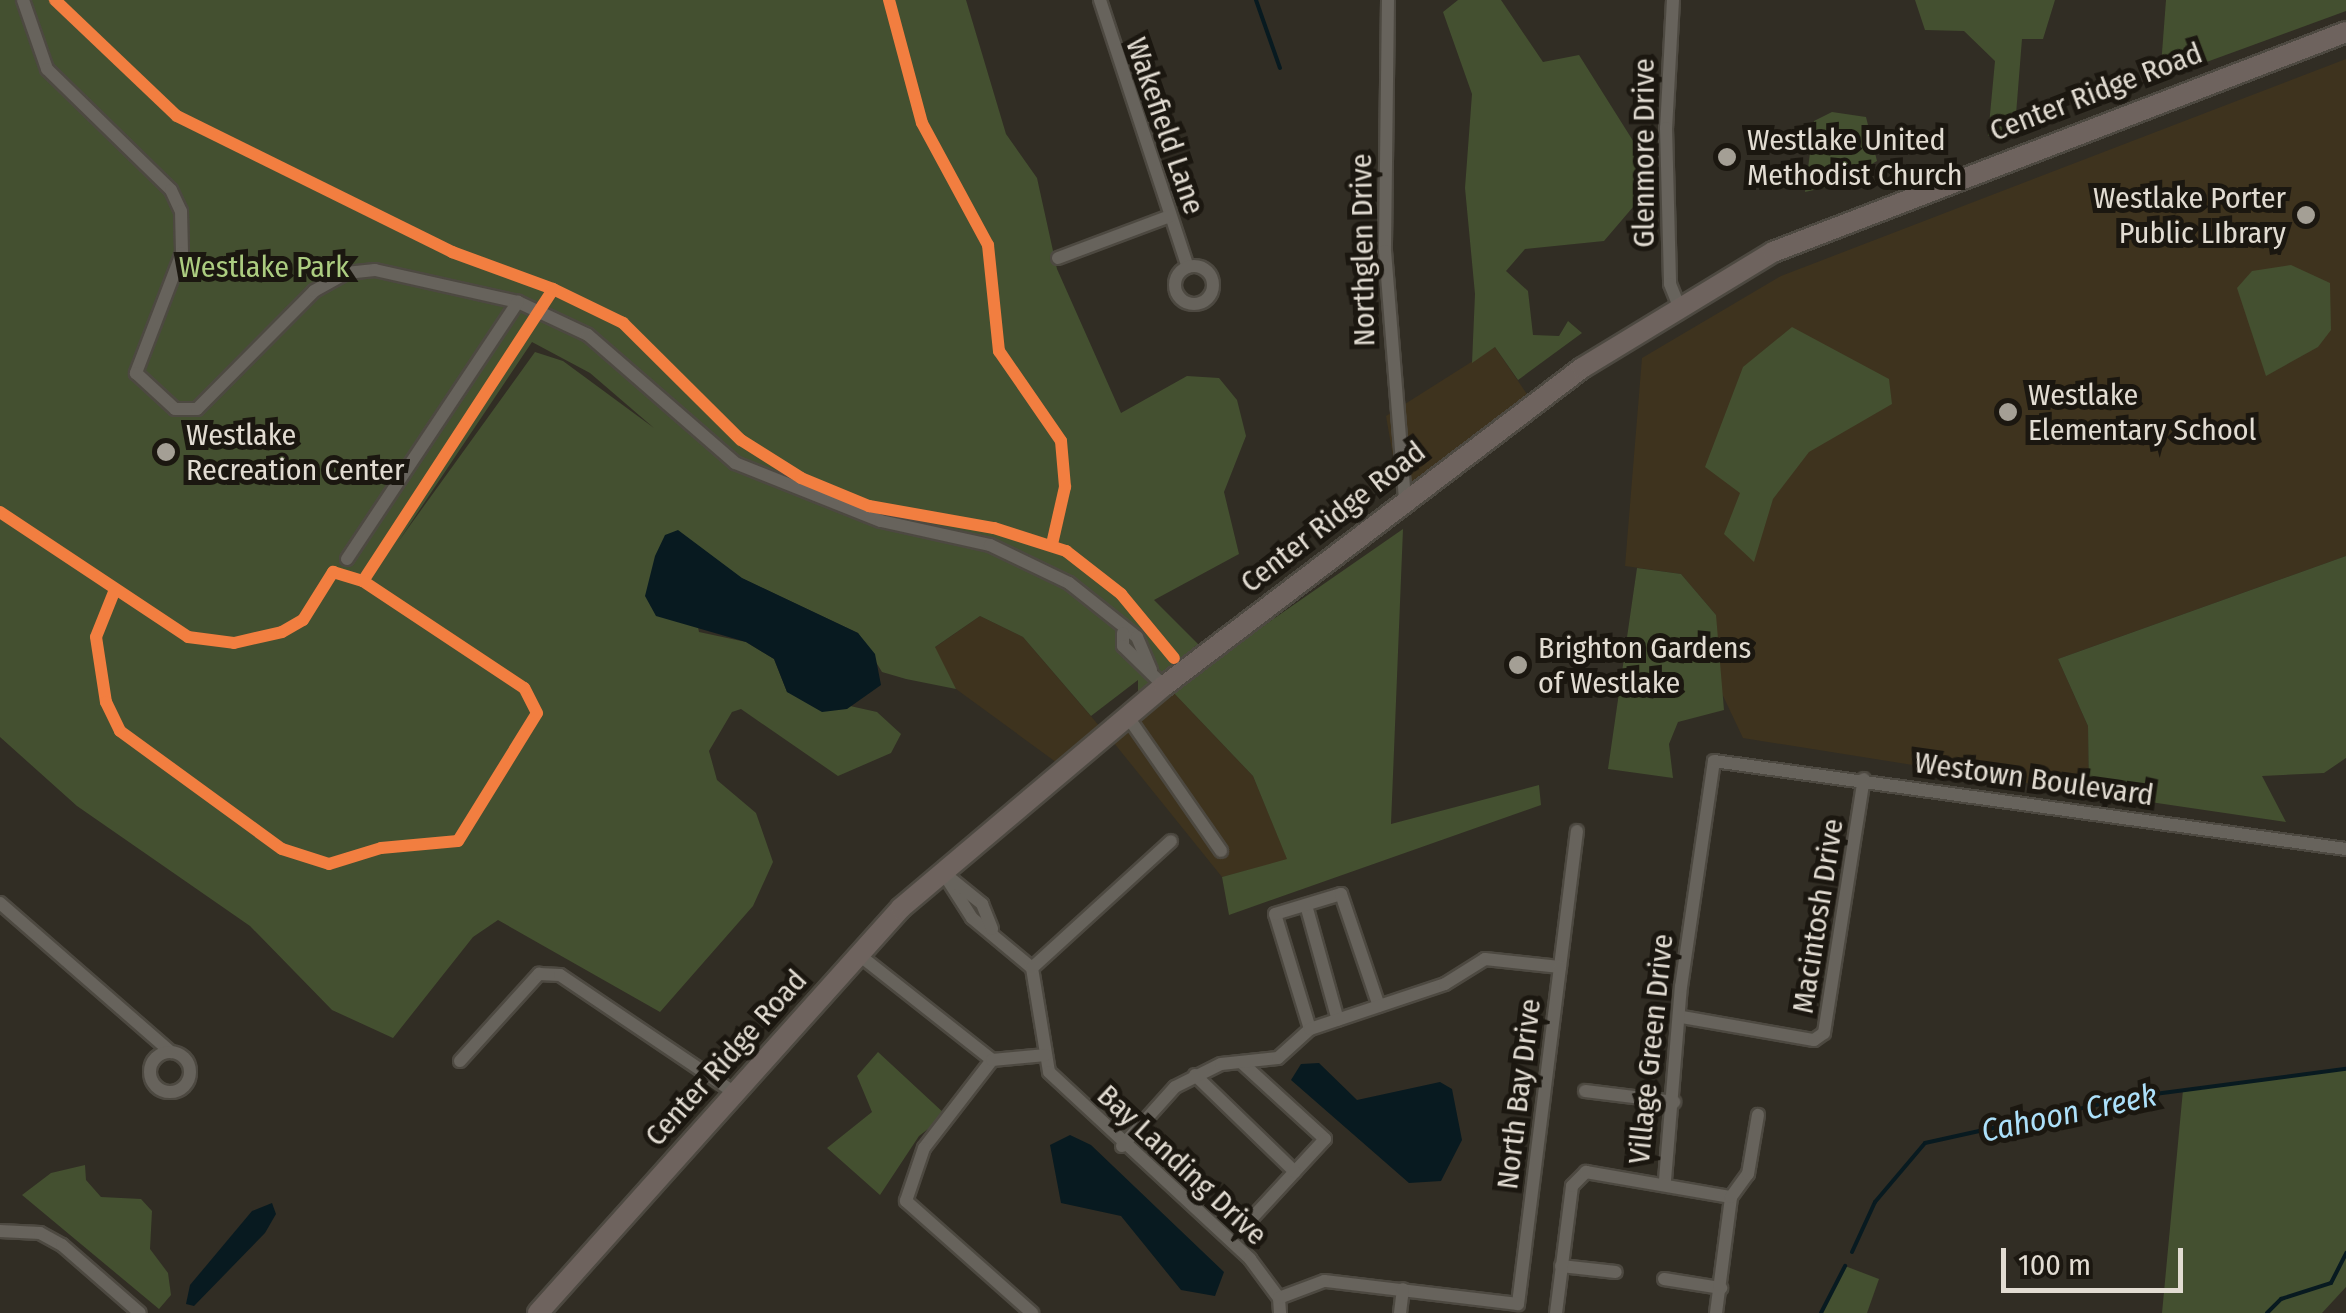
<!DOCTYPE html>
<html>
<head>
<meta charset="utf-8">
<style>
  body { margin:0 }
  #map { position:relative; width:2346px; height:1313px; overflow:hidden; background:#312d24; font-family:"Fira Sans Condensed",sans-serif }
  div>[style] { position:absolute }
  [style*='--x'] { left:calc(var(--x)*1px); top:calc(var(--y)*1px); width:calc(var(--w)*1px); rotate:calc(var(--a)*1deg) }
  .built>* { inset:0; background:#3e331e }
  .green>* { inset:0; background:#445030 }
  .water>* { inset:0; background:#081a20 }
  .stream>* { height:4px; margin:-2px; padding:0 2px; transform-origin:2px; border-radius:2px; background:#081a20 }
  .roads { filter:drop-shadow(2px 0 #4d4941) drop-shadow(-2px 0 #4d4941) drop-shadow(0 2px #4d4941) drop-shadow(0 -2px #4d4941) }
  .street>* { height:12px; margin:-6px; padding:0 6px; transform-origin:6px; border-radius:6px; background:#67635c }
  .street>.ring { margin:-6px; padding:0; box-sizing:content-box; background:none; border:12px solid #67635c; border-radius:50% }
  .primary>* { height:20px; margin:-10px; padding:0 10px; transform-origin:10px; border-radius:10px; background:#6e635e }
  .cycleway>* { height:12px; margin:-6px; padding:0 6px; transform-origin:6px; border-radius:6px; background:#f27e40 }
  .dots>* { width:28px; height:28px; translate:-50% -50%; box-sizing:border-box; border:5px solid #1b1710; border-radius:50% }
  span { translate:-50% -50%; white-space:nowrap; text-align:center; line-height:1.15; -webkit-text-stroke:10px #1b1710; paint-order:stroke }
  .street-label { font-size:30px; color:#e2dcd2 }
  .poi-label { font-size:30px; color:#e2dcd2 }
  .left { translate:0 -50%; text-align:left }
  .right { translate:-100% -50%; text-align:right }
  .park-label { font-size:30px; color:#accd80 }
  .water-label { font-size:32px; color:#ace0fa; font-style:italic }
  .scale { position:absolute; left:2001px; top:1248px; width:182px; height:45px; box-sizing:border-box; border:5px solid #e2dcd2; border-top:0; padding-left:12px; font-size:30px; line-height:35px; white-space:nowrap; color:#e2dcd2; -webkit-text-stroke:8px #1b1710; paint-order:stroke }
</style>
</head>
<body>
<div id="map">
  <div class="built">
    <div style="clip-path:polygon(2346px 59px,2346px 556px,2058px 659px,2088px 726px,2089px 793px,1743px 738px,1716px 681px,1716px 615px,1681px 574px,1625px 566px,1642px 358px,1781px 276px)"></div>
    <div style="clip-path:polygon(1495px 347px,1531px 400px,1400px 496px,1386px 416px)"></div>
    <div style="clip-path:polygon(980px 616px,1023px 637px,1101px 728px,1064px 768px,956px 689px,934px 648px)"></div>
    <div style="clip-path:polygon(1171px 690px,1253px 776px,1288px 860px,1222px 877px,1110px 738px)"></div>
  </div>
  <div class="green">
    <div style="clip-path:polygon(evenodd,0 0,966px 0,1006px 134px,1037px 178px,1057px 269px,1121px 413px,1187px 376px,1219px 378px,1237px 400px,1246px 436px,1224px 492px,1239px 554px,1154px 600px,1198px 644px,1138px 695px,1138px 680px,1091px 716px,1023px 637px,980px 616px,935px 647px,956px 689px,906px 679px,882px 672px,858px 633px,741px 578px,678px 531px,699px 632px,746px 642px,774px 659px,787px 692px,877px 712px,901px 734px,891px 753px,838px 776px,741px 709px,732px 712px,709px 751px,717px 780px,756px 813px,773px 862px,753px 906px,660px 1012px,498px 920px,473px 937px,393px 1038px,332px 1010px,250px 926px,77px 806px,0 737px,0 0,532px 342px,590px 373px,654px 428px,563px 361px,535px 352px,398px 542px,532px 342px)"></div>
    <div style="clip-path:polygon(1458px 0,1501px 0,1543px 62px,1579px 55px,1642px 155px,1639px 200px,1604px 241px,1525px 249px,1506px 271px,1528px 291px,1533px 335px,1559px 336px,1568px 321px,1582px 333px,1518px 380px,1495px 347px,1472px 363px,1475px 294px,1465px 188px,1472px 94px,1443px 12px)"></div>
    <div style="clip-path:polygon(1915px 0,2055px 0,2043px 39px,2022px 39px,2015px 127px,1988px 136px,1995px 61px,1964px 31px,1925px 30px)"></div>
    <div style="clip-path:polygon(2166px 0,2346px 0,2346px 11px,2160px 79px)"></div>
    <div style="clip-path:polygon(1832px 112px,1866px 117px,1877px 161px,1836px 185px,1805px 192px,1814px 121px)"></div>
    <div style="clip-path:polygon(2291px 265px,2330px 283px,2331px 330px,2318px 347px,2266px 376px,2237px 288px,2252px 271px)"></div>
    <div style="clip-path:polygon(1792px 327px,1889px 379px,1892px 404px,1809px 452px,1773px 499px,1754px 562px,1724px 534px,1740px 493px,1705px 467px,1743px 367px)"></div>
    <div style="clip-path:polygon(1403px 529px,1391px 824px,1539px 785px,1541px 805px,1229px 915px,1222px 877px,1287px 859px,1253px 776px,1171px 690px)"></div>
    <div style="clip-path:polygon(2346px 556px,2346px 758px,2324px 773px,2262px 776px,2286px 822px,2089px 793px,2088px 726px,2058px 659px)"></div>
    <div style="clip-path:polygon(1637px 568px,1681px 574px,1716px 615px,1724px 710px,1678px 722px,1669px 744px,1673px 778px,1608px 769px)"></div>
    <div style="clip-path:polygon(878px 1052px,946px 1115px,919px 1136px,880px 1195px,827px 1148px,872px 1112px,857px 1076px)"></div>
    <div style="clip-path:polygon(2346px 1069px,2346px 1287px,2322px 1313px,2162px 1313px,2183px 1090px)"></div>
    <div style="clip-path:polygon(85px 1165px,86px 1180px,101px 1197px,141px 1199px,152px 1211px,150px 1249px,168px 1273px,171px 1295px,159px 1309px,22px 1195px,51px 1173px)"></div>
    <div style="clip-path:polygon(1845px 1266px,1879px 1279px,1867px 1313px,1821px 1313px)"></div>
  </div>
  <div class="water">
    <div style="clip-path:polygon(678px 530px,742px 578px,858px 633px,875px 654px,881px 685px,847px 709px,822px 712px,787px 692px,774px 659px,746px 642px,656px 616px,645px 596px,655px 556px,665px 535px)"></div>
    <div style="clip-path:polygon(1319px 1063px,1357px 1100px,1440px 1082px,1452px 1089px,1462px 1140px,1441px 1181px,1409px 1183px,1291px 1080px,1301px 1064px)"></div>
    <div style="clip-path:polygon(1070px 1135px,1091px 1145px,1224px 1272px,1215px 1296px,1181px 1290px,1121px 1216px,1061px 1203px,1050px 1145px)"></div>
    <div style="clip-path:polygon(272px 1203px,276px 1214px,265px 1233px,194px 1306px,186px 1304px,190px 1285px,252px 1211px)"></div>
  </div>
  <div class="stream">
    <div style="--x:1256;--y:0;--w:72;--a:70.6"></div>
    <div style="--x:1852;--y:1252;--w:55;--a:-65.3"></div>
    <div style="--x:1875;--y:1202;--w:77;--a:-49.7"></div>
    <div style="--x:1925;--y:1143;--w:212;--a:-12.5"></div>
    <div style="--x:2132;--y:1097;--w:216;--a:-7.5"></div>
    <div style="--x:1821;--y:1313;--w:53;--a:-62.9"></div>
    <div style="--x:2267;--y:1313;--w:20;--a:-45"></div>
    <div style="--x:2281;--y:1299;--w:52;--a:-17.7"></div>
    <div style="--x:2331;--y:1283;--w:34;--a:-63"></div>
  </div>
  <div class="roads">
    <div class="street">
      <div style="--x:23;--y:0;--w:73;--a:70.8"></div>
      <div style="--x:47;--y:69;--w:173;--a:44.3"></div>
      <div style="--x:171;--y:190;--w:23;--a:65"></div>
      <div style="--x:181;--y:211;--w:42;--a:88.6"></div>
      <div style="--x:182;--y:253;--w:129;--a:111"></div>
      <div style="--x:136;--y:373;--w:53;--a:42.7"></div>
      <div style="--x:175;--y:409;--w:22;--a:0"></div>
      <div style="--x:197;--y:409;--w:166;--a:-45.2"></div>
      <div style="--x:314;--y:291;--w:37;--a:-29"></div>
      <div style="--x:346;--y:273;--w:29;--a:-6"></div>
      <div style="--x:375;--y:270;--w:147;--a:12.6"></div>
      <div style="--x:518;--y:302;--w:77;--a:25.2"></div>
      <div style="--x:588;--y:335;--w:195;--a:41"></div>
      <div style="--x:735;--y:463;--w:157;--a:21.7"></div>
      <div style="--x:881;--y:521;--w:112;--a:12.4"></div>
      <div style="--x:990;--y:545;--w:88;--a:25.7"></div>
      <div style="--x:1069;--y:583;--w:87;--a:38.5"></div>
      <div style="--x:1137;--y:637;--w:36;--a:67"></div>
      <div style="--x:1100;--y:0;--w:281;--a:71.8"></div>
      <div style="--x:1388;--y:0;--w:251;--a:90.7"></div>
      <div style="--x:1385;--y:251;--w:247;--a:85.4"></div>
      <div style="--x:1673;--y:0;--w:128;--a:93.1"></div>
      <div style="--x:1666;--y:128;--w:156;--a:88.5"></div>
      <div style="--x:1670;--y:284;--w:22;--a:68"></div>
      <div style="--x:1058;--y:258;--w:120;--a:-20.6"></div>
      <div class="ring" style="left:1175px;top:266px;width:26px;height:26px"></div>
      <div style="--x:347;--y:559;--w:309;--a:-56.4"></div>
      <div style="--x:1123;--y:633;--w:13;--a:90"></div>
      <div style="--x:1123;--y:646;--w:57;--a:44.3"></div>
      <div style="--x:1128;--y:717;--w:163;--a:55.2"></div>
      <div style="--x:944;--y:874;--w:52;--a:57.5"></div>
      <div style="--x:972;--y:918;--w:78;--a:39.8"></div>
      <div style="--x:1032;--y:968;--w:105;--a:80.7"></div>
      <div style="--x:1049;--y:1072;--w:275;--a:42.9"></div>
      <div style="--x:1250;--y:1259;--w:49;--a:53.4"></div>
      <div style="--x:1279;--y:1298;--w:15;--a:86"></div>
      <div style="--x:945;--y:874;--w:48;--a:39"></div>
      <div style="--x:982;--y:904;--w:27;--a:68"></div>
      <div style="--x:0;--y:903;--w:227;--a:41.1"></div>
      <div style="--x:1306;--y:905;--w:119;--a:74.5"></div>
      <div style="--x:858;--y:954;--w:171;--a:38.3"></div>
      <div style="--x:992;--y:1060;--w:111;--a:127.7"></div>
      <div style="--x:924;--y:1148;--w:56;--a:108.8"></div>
      <div style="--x:906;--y:1201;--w:169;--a:41.6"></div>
      <div style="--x:1560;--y:967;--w:137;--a:-82.9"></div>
      <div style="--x:1032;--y:968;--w:188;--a:-42.4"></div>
      <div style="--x:1682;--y:1017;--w:134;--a:9.9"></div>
      <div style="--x:1814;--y:1040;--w:12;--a:-35"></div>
      <div style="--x:1824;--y:1033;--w:257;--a:-81.1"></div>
      <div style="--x:1310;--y:1029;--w:120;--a:-106.9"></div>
      <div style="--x:1275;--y:914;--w:69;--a:-16.9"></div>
      <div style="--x:1341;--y:894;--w:118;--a:71.3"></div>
      <div class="ring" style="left:150px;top:1052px;width:28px;height:28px"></div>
      <div style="--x:992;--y:1060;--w:54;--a:-5.3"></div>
      <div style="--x:460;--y:1061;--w:118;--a:-47.8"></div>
      <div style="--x:539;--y:974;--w:21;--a:3"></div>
      <div style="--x:560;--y:975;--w:211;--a:34"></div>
      <div style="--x:1241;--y:1062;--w:114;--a:42.5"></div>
      <div style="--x:1325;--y:1139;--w:105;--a:132.7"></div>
      <div style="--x:1195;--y:1075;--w:139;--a:44.1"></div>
      <div style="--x:1585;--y:1091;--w:90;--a:7"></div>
      <div style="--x:1122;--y:1146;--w:79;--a:-48.1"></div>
      <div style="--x:1175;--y:1087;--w:51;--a:-26.6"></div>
      <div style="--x:1221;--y:1064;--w:57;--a:-6"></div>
      <div style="--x:1278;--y:1058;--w:43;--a:-42.2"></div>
      <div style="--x:1310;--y:1029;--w:142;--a:-18.4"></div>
      <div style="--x:1445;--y:984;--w:47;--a:-32"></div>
      <div style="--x:1485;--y:959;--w:75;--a:6.1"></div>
      <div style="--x:1560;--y:967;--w:340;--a:97.1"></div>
      <div style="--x:1518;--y:1304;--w:195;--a:-173.2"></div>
      <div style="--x:1324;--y:1281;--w:48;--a:159.3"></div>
      <div style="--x:1665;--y:1180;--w:194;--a:-85.3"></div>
      <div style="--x:1681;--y:987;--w:228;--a:-81.7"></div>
      <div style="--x:1714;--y:761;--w:638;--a:7.93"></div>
      <div style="--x:0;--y:1231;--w:40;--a:2.9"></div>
      <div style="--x:40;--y:1233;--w:25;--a:29"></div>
      <div style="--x:62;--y:1245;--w:103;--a:41.1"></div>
      <div style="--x:1561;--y:1266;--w:55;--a:6.2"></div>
      <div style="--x:1664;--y:1279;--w:58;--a:9"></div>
      <div style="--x:1400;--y:1313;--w:24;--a:-83"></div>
      <div style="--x:1556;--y:1313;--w:128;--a:-82.8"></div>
      <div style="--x:1572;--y:1186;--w:20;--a:-45"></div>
      <div style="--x:1586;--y:1172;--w:147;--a:9.8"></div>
      <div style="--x:1716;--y:1313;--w:117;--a:-82.6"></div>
      <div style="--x:1731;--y:1197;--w:29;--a:-54"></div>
      <div style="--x:1748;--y:1174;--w:60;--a:-80.4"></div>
    </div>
    <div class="primary">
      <div style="--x:538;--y:1313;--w:544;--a:-48.13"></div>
      <div style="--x:901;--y:908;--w:344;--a:-40.2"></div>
      <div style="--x:1164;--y:686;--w:525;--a:-37.26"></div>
      <div style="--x:1582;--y:368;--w:223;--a:-31.3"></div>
      <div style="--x:1773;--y:252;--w:614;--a:-21"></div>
    </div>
  </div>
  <div class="cycleway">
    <div style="--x:55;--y:0;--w:168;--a:43.6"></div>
    <div style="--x:177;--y:116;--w:307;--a:26.3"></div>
    <div style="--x:452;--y:252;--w:108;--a:20.1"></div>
    <div style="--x:889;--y:0;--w:127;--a:75"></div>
    <div style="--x:922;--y:123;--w:139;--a:61.6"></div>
    <div style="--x:988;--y:245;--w:107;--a:84.1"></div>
    <div style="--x:999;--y:351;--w:109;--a:55.4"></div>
    <div style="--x:1061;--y:441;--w:46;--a:85"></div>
    <div style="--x:1065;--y:487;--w:58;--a:102.8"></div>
    <div style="--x:0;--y:512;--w:226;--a:33.6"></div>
    <div style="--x:188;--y:637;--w:46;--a:7.4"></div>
    <div style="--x:234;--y:643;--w:49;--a:-12.9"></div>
    <div style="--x:282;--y:632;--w:24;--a:-30"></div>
    <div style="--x:303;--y:620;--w:57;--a:-58"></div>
    <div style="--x:333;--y:572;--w:31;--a:17"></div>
    <div style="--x:363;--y:581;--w:348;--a:-56.9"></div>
    <div style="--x:553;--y:289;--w:78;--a:25.9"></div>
    <div style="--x:623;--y:323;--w:166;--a:44.8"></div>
    <div style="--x:741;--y:440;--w:71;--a:32.3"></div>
    <div style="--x:801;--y:478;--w:74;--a:22.4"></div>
    <div style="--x:869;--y:506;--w:127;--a:10"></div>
    <div style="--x:994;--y:528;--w:76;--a:17.7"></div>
    <div style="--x:1066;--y:551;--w:70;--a:38"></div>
    <div style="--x:1121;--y:594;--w:83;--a:50.4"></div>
    <div style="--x:114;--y:592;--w:48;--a:111.8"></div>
    <div style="--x:96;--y:637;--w:66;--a:81.3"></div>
    <div style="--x:106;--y:702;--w:32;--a:64"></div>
    <div style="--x:120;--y:731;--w:200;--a:36.1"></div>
    <div style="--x:282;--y:849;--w:49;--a:17.7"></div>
    <div style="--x:329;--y:864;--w:54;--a:-17.1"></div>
    <div style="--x:381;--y:848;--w:77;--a:-5.2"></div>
    <div style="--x:458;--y:841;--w:150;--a:-58.3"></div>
    <div style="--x:537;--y:713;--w:28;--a:-117"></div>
    <div style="--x:524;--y:688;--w:193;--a:-146.4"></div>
  </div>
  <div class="dots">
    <div style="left:1727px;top:157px;background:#a49f95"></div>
    <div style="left:2306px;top:215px;background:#a49f95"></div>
    <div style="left:2008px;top:412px;background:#a49f95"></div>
    <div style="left:166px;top:452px;background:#a49f95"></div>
    <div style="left:1518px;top:665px;background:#a49f95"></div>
  </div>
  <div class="street-label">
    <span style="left:2096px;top:92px;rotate:-21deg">Center Ridge Road</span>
    <span style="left:1165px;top:126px;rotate:71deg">Wakefield Lane</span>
    <span style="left:1644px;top:153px;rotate:-90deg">Glenmore Drive</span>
    <span style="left:1363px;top:250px;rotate:-91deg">Northglen Drive</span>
    <span style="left:1333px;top:517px;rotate:-38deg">Center Ridge Road</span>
    <span style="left:2034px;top:779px;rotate:8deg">Westown Boulevard</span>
    <span style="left:1818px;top:916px;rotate:-81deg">Macintosh Drive</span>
    <span style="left:1651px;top:1049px;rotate:-84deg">Village Green Drive</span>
    <span style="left:726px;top:1058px;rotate:-48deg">Center Ridge Road</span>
    <span style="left:1519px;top:1094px;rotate:-83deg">North Bay Drive</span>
    <span style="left:1182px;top:1165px;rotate:43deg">Bay Landing Drive</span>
  </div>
  <div class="poi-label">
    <span class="left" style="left:1747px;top:157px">Westlake United<br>Methodist Church</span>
    <span class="right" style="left:2286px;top:215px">Westlake Porter<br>Public LIbrary</span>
    <span class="left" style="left:2028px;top:412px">Westlake<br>Elementary School</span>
    <span class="left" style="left:186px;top:452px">Westlake<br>Recreation Center</span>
    <span class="left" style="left:1538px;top:665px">Brighton Gardens<br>of Westlake</span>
  </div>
  <div class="park-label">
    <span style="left:264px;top:267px">Westlake Park</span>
  </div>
  <div class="water-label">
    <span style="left:2069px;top:1113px;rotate:-12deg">Cahoon Creek</span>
  </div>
  <div class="scale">100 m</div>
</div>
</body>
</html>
